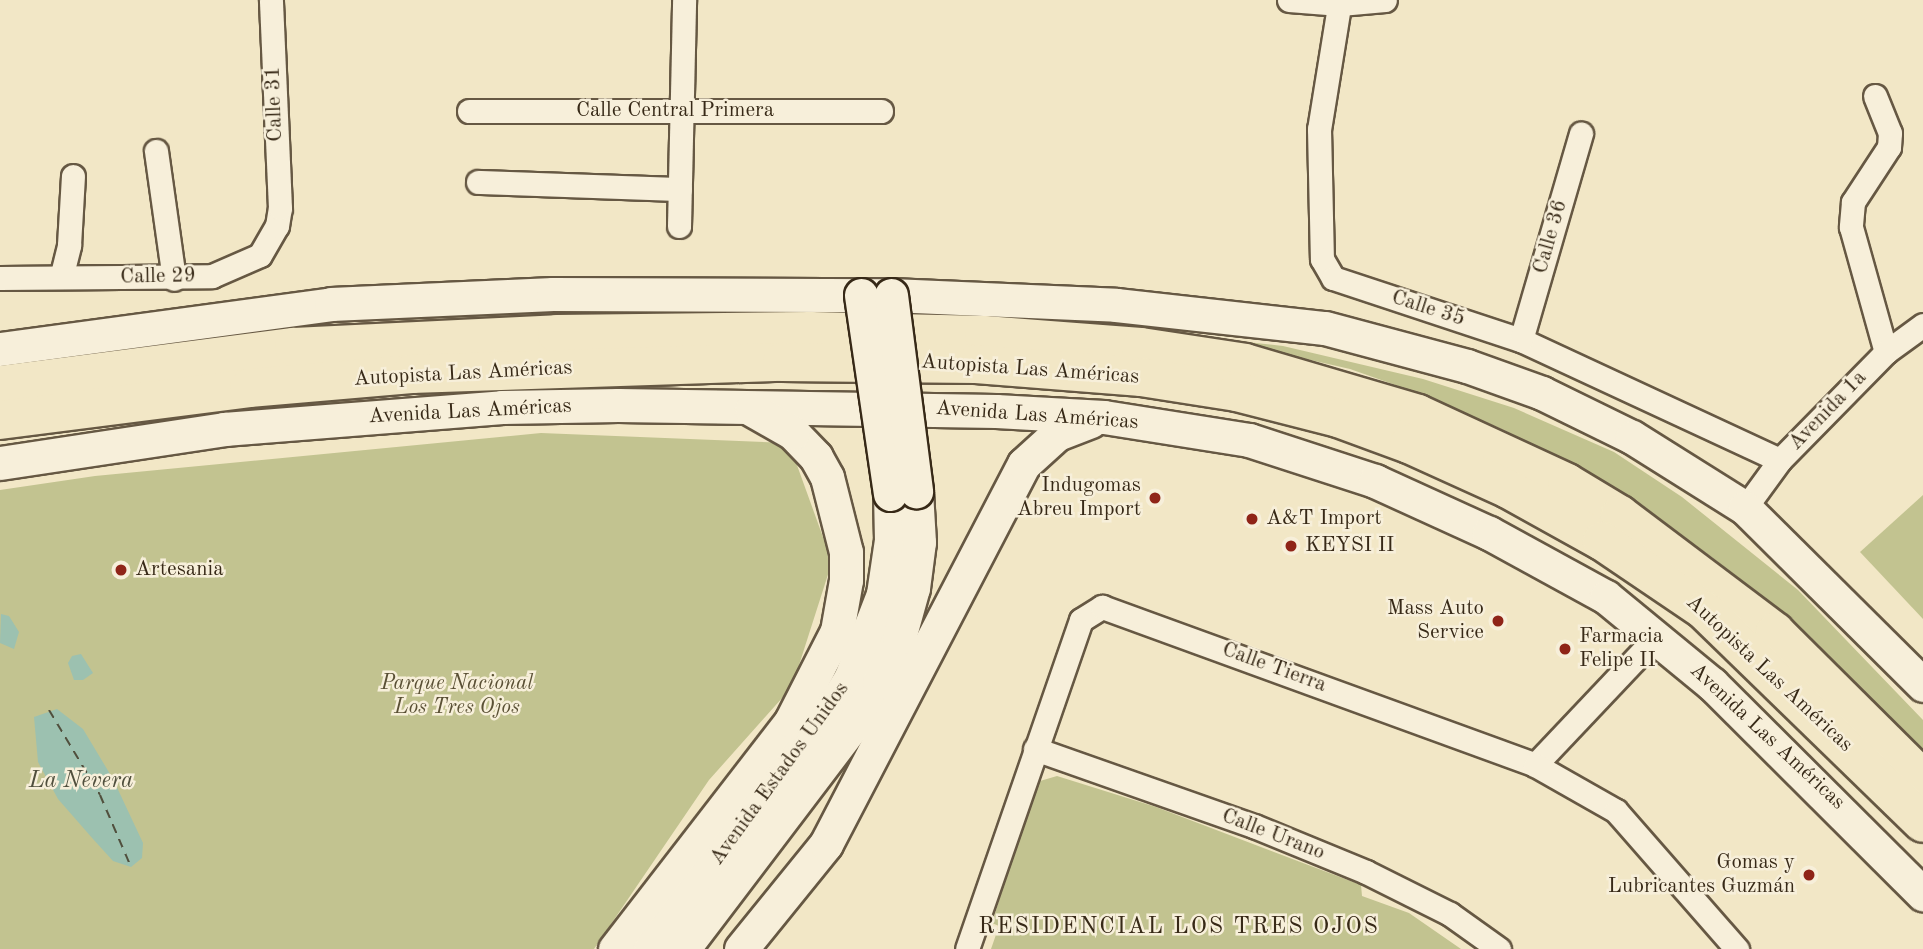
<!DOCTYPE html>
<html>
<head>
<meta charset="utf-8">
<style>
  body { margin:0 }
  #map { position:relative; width:1923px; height:949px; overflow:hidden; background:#f2e7c6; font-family:"Old Standard TT",serif }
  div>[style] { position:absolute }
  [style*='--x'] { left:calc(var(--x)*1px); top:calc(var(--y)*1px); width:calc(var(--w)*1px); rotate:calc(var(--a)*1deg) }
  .green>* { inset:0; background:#c2c390 }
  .water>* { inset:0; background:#9cc1b0 }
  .ferry>* { height:2px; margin-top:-1px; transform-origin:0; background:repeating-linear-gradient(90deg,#504f3d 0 9px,transparent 0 16px) }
  .roads { filter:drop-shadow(2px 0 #665843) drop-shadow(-2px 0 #665843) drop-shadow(0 2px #665843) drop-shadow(0 -2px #665843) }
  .street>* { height:23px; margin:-11.5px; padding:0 11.5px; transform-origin:11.5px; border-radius:11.5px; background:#f7efda }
  .secondary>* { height:33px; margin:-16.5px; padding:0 16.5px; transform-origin:16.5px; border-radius:16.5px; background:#f7efda }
  .highway>* { height:38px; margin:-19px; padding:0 19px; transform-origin:19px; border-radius:19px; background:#f2e7c6 }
  .bridges { filter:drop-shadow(2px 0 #372917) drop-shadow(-2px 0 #372917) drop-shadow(0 2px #372917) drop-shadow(0 -2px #372917) }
  .secondary-bridge>* { height:33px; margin:-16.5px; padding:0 16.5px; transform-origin:16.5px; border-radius:16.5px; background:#f7efda }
  .dots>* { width:19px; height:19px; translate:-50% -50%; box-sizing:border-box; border:4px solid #f7efda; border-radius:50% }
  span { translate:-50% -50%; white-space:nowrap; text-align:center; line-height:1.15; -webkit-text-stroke:5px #f7efda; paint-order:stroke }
  .street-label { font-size:21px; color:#372917 }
  .poi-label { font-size:21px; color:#372917 }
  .right { translate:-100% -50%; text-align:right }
  .left { translate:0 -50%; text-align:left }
  .park-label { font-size:21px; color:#5a5035; font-style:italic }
  .water-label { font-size:23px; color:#504f3d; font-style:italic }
  .neighbourhood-label { font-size:23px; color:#372917; letter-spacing:2px }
</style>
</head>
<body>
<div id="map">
  <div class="green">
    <div style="clip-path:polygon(1219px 339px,1283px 346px,1423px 379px,1514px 408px,1614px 452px,1682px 497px,1798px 590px,1923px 720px,1923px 749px,1815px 643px,1713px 558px,1607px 484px,1504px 430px,1421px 394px,1350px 369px)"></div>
    <div style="clip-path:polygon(541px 433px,789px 443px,832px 562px,792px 687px,709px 780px,594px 949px,0 949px,0 490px,95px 476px)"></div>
    <div style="clip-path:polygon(1923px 495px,1923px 619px,1860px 552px)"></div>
    <div style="clip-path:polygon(1057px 776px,1156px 807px,1361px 885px,1362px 896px,1409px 913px,1461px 949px,991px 949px,999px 926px,992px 923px,1034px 789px,1040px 781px)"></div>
  </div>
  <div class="water">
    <div style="clip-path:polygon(1px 614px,9px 616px,19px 632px,14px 649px,0 643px)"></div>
    <div style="clip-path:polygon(81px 654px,93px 673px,83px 680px,74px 680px,68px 663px,72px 656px)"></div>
    <div style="clip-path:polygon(57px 709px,83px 729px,113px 779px,143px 843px,142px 858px,131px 867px,113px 861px,93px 839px,58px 799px,38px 762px,34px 717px)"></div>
  </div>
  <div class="ferry">
    <div style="--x:49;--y:710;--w:99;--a:59"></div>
    <div style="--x:100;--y:795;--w:78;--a:66.7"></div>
  </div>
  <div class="roads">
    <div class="street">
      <div style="--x:1289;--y:0;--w:51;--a:4.5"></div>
      <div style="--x:1340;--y:4;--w:45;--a:-5.1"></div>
      <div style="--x:1340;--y:0;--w:131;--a:99.2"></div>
      <div style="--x:1319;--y:129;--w:130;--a:88.7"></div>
      <div style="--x:1322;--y:259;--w:22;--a:60"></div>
      <div style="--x:1333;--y:278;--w:198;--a:18.3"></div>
      <div style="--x:1521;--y:340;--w:285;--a:24.9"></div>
      <div style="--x:1875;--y:96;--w:40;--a:68"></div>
      <div style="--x:1890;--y:133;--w:14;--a:94"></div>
      <div style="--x:1889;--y:147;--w:66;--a:123.2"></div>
      <div style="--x:1853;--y:202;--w:25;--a:95"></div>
      <div style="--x:1851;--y:227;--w:130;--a:74.4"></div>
      <div style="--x:469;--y:111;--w:412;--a:0"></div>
      <div style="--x:156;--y:151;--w:129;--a:82"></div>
      <div style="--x:478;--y:182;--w:202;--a:2"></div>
      <div style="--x:679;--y:226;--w:226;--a:-88.7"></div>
      <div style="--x:62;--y:274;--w:30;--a:-76"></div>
      <div style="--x:69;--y:245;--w:69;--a:-86.7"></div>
      <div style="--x:0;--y:278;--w:212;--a:-0.5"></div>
      <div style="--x:212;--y:276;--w:52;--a:-23.6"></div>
      <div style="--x:260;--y:255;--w:34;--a:-60"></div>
      <div style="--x:277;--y:226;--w:18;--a:-81"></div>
      <div style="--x:280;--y:208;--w:208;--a:-92.5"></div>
      <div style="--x:1521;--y:340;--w:215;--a:-73.8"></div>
      <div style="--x:1745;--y:508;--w:59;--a:-53.9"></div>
      <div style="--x:1780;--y:460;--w:151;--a:-45.5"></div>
      <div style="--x:1886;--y:352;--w:46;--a:-36.1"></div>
      <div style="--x:1035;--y:749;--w:232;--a:19.4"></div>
      <div style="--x:1254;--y:826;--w:121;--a:22.3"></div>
      <div style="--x:1366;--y:872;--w:94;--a:26.6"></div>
      <div style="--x:1450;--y:914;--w:60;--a:35.5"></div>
      <div style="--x:1535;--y:765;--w:178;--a:-46.6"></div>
      <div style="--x:967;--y:949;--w:348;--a:-70.9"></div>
      <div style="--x:1081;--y:620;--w:25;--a:-32"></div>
      <div style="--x:1102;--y:607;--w:461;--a:20"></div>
      <div style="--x:1535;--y:765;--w:93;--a:29.6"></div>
      <div style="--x:1616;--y:811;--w:184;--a:48.8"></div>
    </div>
    <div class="secondary">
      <div style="--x:0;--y:349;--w:334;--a:-7.7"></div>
      <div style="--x:331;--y:304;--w:222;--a:-2.6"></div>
      <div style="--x:553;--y:294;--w:338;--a:0.2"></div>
      <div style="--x:891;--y:295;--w:225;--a:2.5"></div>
      <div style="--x:1116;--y:305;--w:210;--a:6.3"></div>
      <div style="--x:1325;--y:328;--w:147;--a:15"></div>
      <div style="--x:1467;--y:366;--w:80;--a:19.8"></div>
      <div style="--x:1542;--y:393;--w:100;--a:26.1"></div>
      <div style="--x:1632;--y:437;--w:133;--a:32.1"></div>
      <div style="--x:1745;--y:508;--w:251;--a:44.8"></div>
      <div style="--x:0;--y:463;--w:227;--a:-8.6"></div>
      <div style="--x:224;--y:429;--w:279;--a:-4.5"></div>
      <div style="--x:502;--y:407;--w:116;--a:-1"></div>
      <div style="--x:618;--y:405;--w:378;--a:0.9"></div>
      <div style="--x:996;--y:411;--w:108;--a:3.2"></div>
      <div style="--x:1104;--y:417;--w:147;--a:9"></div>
      <div style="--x:1249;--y:440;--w:133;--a:18"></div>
      <div style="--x:1375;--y:481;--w:125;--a:24.5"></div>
      <div style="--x:1489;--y:533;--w:133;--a:28.7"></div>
      <div style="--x:1606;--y:597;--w:137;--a:39.4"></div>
      <div style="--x:1712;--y:684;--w:298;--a:44.9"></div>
      <div style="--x:615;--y:949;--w:288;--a:-52.3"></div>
      <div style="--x:791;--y:721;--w:101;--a:-62.9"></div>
      <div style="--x:837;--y:631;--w:52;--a:-80"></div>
      <div style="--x:846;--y:580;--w:28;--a:-90"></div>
      <div style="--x:846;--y:552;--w:77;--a:-104.2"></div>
      <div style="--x:827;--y:477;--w:23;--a:-119"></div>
      <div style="--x:816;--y:457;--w:33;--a:-134"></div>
      <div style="--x:793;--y:433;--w:48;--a:-150.3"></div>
      <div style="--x:650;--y:949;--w:288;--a:-52.6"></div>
      <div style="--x:825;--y:720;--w:50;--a:-58.8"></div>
      <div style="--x:851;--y:677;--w:89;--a:-68.9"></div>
      <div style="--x:883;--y:594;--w:55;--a:-81.6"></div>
      <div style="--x:891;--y:540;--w:46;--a:-91.2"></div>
      <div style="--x:683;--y:949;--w:280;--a:-52.8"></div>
      <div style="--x:852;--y:726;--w:52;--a:-58.5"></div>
      <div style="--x:879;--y:682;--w:48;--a:-65.6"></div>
      <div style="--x:899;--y:638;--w:52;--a:-74.4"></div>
      <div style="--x:913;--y:588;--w:46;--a:-82.6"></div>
      <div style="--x:919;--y:542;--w:51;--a:-93.4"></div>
      <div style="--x:741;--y:949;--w:135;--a:-51"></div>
      <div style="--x:826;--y:844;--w:428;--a:-62.5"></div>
      <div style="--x:1024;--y:464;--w:45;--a:-42.3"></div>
      <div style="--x:1057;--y:434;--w:36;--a:-21"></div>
    </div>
    <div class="highway">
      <div style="--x:0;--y:385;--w:296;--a:-7.4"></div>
      <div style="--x:294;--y:347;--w:263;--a:-2.8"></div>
      <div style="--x:557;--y:334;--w:253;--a:-0.7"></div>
      <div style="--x:810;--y:331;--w:174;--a:1.3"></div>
      <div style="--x:984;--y:335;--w:157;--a:4.4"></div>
      <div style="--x:1141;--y:347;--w:105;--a:8.7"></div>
      <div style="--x:1245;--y:363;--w:180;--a:16.4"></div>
      <div style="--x:1418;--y:414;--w:164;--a:24.8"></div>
      <div style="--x:1567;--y:483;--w:62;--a:31.1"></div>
      <div style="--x:1620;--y:515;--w:194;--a:37"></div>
      <div style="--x:1775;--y:632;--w:209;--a:44.8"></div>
      <div style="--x:0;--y:420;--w:251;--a:-7.3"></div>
      <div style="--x:249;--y:388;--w:163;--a:-4.9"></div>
      <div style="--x:411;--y:374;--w:371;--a:-1.9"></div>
      <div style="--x:782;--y:362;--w:194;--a:0.6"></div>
      <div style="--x:976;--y:364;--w:166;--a:4.5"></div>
      <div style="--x:1141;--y:377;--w:97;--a:8.9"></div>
      <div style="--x:1237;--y:392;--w:104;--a:14.4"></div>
      <div style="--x:1338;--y:418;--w:76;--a:20.1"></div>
      <div style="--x:1409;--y:444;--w:109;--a:24.4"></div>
      <div style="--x:1508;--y:489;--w:107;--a:29"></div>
      <div style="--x:1602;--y:541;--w:123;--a:34.1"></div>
      <div style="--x:1704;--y:610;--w:305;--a:44.2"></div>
    </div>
  </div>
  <div class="bridges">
    <div class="secondary-bridge">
      <div style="--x:861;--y:295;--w:201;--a:81.7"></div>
      <div style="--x:891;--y:295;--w:198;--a:82.7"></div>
    </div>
  </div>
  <div class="dots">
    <div style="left:1155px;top:498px;background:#8f2418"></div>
    <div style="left:1252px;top:519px;background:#8f2418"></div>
    <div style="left:1291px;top:546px;background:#8f2418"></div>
    <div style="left:121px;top:570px;background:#8f2418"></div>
    <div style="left:1498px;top:621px;background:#8f2418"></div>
    <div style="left:1565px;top:649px;background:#8f2418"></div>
    <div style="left:1809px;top:875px;background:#8f2418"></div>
  </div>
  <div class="street-label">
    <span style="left:275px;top:104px;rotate:-92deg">Calle 31</span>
    <span style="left:675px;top:111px">Calle Central Primera</span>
    <span style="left:1551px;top:237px;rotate:-74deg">Calle 36</span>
    <span style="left:158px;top:277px;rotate:-1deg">Calle 29</span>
    <span style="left:1428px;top:309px;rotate:18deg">Calle 35</span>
    <span style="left:1030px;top:370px;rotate:4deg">Autopista Las Américas</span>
    <span style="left:463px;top:374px;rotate:-3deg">Autopista Las Américas</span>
    <span style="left:1828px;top:411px;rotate:-46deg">Avenida 1a</span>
    <span style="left:470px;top:412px;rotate:-3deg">Avenida Las Américas</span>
    <span style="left:1037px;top:416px;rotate:4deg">Avenida Las Américas</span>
    <span style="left:1274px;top:668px;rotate:20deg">Calle Tierra</span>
    <span style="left:1769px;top:674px;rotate:43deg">Autopista Las Américas</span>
    <span style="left:1767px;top:737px;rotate:43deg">Avenida Las Américas</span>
    <span style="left:780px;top:774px;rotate:-54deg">Avenida Estados Unidos</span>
    <span style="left:1273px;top:835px;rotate:21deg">Calle Urano</span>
  </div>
  <div class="poi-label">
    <span class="right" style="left:1141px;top:498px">Indugomas<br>Abreu Import</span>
    <span class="left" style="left:1266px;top:519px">A&amp;T Import</span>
    <span class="left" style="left:1305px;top:546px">KEYSI II</span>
    <span class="left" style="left:135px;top:570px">Artesania</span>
    <span class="right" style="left:1484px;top:621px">Mass Auto<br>Service</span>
    <span class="left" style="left:1579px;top:649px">Farmacia<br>Felipe II</span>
    <span class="right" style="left:1795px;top:875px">Gomas y<br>Lubricantes Guzmán</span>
  </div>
  <div class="park-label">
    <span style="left:457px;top:696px">Parque Nacional<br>Los Tres Ojos</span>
  </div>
  <div class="water-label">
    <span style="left:81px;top:781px">La Nevera</span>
  </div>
  <div class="neighbourhood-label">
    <span style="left:1179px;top:927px">RESIDENCIAL LOS TRES OJOS</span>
  </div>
</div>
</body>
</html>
